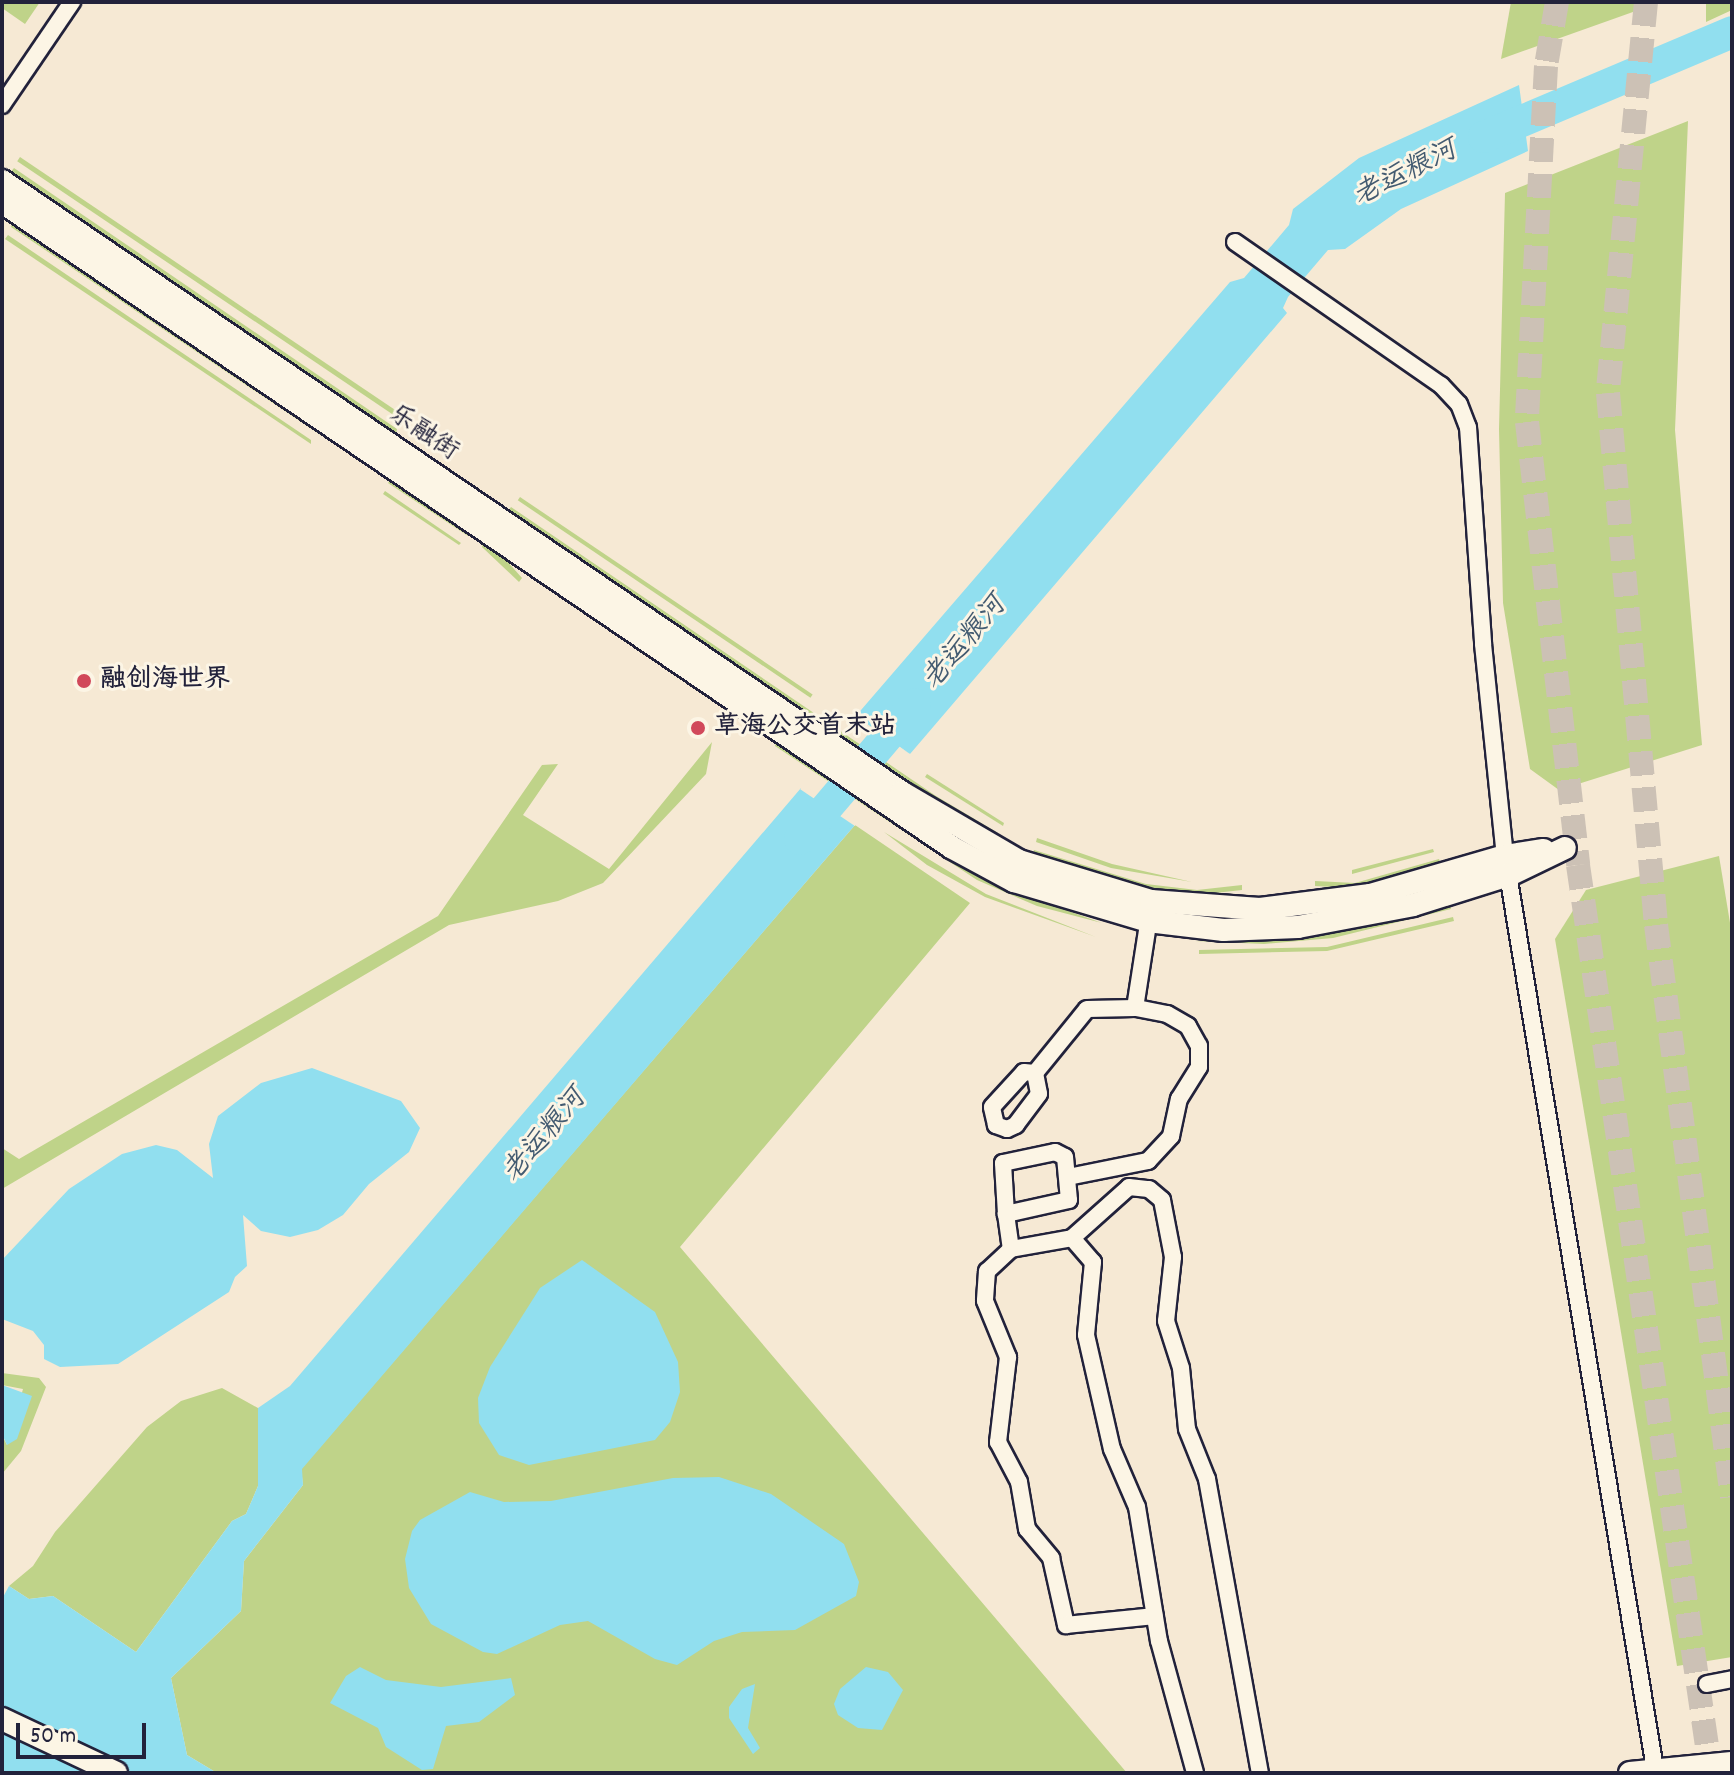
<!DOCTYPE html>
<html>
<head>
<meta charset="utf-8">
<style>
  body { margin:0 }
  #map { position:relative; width:1734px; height:1775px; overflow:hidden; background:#f6e9d4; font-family:Dekko,"LXGW WenKai TC",sans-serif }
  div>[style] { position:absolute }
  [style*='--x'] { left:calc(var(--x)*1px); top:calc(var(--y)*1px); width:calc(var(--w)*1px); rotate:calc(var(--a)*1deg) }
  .green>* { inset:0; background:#bfd389; transform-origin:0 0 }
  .water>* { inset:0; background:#91dfef }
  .pier>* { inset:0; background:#f6e9d4; transform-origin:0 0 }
  .river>* { height:32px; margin:-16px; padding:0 16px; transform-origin:16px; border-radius:16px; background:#91dfef }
  .primary-tunnel>* { height:24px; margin-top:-12px; transform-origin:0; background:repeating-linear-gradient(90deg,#ccc1b5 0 24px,transparent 0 36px) }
  .roads { filter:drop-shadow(2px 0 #22223b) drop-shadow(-2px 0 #22223b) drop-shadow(0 2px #22223b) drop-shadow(0 -2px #22223b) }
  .street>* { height:16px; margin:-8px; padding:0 8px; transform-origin:8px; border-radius:8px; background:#fcf5e5 }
  .secondary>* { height:22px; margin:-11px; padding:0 11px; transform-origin:11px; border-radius:11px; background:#fcf5e5 }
  .dots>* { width:22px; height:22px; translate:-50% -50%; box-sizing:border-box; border:4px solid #fcf5e5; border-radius:50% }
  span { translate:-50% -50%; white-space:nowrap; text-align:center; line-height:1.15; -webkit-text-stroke:6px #fcf5e5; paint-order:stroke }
  .street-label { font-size:26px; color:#22223b }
  .poi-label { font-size:26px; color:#22223b; font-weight:700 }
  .left { translate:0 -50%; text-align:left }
  .water-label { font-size:28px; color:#435b71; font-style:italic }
  .frame { position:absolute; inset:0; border:4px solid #22223b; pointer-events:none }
  .scale { position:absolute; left:16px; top:1723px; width:130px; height:36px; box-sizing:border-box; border:4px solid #22223b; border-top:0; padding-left:10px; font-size:24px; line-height:28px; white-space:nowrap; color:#22223b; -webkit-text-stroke:6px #fcf5e5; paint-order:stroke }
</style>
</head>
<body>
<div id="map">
  <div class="green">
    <div style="clip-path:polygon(2px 2px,40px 2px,25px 24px,2px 8px)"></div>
    <div style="clip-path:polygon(1511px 2px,1661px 2px,1501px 59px)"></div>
    <div style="clip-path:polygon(1706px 2px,1732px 2px,1732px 10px,1706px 22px)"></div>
    <div style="clip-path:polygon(1688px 121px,1675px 430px,1702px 745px,1559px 790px,1530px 769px,1503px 603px,1499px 429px,1505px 193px)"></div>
    <div style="left:20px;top:157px;width:466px;height:5px;rotate:34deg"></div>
    <div style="clip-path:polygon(14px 168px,397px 429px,396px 434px,10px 173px)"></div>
    <div style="clip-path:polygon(12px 222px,324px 433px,322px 436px,11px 227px)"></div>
    <div style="clip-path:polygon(8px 235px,311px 440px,311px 444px,5px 239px)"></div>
    <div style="clip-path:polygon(391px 478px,469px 531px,468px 536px,388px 483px)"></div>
    <div style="clip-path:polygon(385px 491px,461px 543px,459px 545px,383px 494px)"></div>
    <div style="left:520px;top:497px;width:353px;height:4px;rotate:34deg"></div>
    <div style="clip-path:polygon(511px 507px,936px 796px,998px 833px,998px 838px,932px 800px,508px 511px)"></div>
    <div style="clip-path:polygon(483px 542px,499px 552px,522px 578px,519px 582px,482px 547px)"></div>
    <div style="clip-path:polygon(776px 741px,1018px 893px,1102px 923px,1037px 906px,977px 880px,775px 746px)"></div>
    <div style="clip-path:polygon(712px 742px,706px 774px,603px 883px,558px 901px,449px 925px,2px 1189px,2px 1148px,19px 1159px,438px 916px,542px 765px,558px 764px,523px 815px,609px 869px)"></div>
    <div style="clip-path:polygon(927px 774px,1004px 823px,1003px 826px,925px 777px)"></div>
    <div style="clip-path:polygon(855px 825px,970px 903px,680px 1247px,1127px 1773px,217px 1773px,187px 1755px,171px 1678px,241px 1611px,244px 1561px,303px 1485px,301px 1469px)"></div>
    <div style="clip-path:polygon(884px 832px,986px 894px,1096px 937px,985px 897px,927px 865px)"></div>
    <div style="clip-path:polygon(1037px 838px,1112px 864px,1192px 882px,1111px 868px,1036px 842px)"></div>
    <div style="clip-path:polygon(1433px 849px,1434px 852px,1352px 874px,1352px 870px)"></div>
    <div style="clip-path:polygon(1034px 850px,1146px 884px,1197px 890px,1242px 885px,1242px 890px,1197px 895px,1145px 889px,1033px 855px)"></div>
    <div style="clip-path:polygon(1719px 856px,1732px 935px,1732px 1657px,1677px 1666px,1555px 939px,1586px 890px)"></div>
    <div style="clip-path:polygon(1439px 859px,1441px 864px,1352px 888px,1315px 886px,1315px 881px,1355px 883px)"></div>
    <div style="clip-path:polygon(1450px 904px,1451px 909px,1333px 938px,1264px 944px,1195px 941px,1332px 933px)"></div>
    <div style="clip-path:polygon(1453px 917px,1454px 921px,1327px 951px,1199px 954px,1199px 950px,1327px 947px)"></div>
    <div style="clip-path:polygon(2px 1373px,39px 1378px,46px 1387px,21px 1451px,2px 1474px,2px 1435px,7px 1445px,23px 1389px,2px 1385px)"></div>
    <div style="clip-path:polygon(222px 1388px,258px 1408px,258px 1486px,246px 1514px,232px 1521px,136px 1652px,53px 1596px,29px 1599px,9px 1586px,33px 1566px,55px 1532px,147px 1427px,181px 1401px)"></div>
  </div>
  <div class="water">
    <div style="clip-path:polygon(1519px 85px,1528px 151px,1401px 209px,1345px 249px,1328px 250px,1288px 297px,1283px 308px,1287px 313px,910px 754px,855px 717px,1230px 282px,1244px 278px,1289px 225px,1293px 209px,1359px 158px)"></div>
    <div style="clip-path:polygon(801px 788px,855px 825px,302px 1469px,303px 1485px,244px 1561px,241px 1611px,171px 1678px,187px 1755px,217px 1773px,2px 1773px,2px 1599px,9px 1586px,29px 1599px,53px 1596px,136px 1652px,232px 1521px,246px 1514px,258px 1486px,258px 1408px,290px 1386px)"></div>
    <div style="clip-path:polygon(312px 1068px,401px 1101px,420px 1128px,409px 1152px,369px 1184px,343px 1215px,318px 1230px,290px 1237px,261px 1231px,243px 1215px,247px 1266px,235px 1277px,229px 1292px,118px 1364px,60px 1367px,44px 1359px,44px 1345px,33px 1331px,2px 1319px,2px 1260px,69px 1189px,122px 1154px,156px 1145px,177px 1150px,213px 1178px,209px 1144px,218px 1116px,261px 1083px)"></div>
    <div style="clip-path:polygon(582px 1260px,655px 1312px,678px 1362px,680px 1392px,670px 1422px,655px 1440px,529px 1465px,499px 1455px,479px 1423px,478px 1398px,490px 1367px,540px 1288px)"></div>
    <div style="clip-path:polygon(2px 1385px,32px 1396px,17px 1439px,7px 1445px,2px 1434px)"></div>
    <div style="clip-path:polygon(719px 1477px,771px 1494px,844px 1544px,859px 1582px,856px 1596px,795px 1630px,742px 1632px,714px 1641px,677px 1665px,655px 1659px,588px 1621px,560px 1625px,497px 1654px,483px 1652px,431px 1624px,409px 1588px,405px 1559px,412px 1531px,420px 1520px,470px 1492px,504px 1502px,551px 1501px,673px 1478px)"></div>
    <div style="clip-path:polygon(360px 1667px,386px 1680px,441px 1687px,511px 1678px,515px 1695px,479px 1722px,446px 1726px,433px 1769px,422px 1770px,386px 1747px,378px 1728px,330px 1703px,346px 1676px)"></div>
    <div style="clip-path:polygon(866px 1667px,888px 1672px,903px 1690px,882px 1730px,858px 1728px,838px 1715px,834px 1704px,840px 1689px)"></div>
    <div style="clip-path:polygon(755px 1684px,748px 1728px,760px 1748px,753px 1754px,729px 1718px,729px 1707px,742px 1689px)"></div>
  </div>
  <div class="pier">
    <div style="clip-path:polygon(853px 714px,910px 754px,914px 756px,853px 721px)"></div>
    <div style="left:803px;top:785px;width:66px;height:5px;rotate:34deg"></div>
  </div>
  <div class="river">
    <div style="--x:1484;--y:137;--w:269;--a:-22.9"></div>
    <div style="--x:800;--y:839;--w:177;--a:-49.6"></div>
  </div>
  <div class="primary-tunnel">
    <div style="--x:1557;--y:2;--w:65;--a:99.8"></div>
    <div style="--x:1546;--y:66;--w:357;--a:93.1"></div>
    <div style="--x:1527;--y:422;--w:446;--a:83.4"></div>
    <div style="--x:1578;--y:865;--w:918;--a:81.67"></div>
    <div style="--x:1646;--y:2;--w:393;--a:95.6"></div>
    <div style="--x:1608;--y:393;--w:534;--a:84.84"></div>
    <div style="--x:1656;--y:925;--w:577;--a:82.43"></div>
  </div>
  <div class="roads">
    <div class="street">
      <div style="--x:2;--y:105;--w:125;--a:-55.8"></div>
      <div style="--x:1235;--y:242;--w:251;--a:34.8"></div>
      <div style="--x:1441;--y:385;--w:26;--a:47"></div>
      <div style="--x:1459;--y:404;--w:25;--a:69"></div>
      <div style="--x:1468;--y:427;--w:218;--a:86"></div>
      <div style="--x:1483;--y:644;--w:213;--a:84.1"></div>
      <div style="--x:1505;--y:856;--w:925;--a:80.67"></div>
      <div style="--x:1024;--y:1072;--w:11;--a:5"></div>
      <div style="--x:1035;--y:1073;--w:21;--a:79"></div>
      <div style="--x:1039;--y:1094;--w:39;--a:127"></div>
      <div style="--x:1016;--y:1125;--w:10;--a:156"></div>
      <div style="--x:1007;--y:1129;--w:12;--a:-160"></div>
      <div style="--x:996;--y:1125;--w:18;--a:-103"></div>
      <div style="--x:992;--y:1107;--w:47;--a:-47.6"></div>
      <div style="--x:1035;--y:1073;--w:82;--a:-50.9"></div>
      <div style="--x:1087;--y:1009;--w:48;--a:-1.2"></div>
      <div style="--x:1135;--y:1008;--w:98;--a:-81.2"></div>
      <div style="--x:1055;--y:1152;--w:11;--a:27"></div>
      <div style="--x:1065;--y:1157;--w:43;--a:84.7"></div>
      <div style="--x:1069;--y:1200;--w:65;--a:167.5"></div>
      <div style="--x:1006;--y:1214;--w:51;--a:-93.4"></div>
      <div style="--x:1003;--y:1163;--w:53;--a:-11.9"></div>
      <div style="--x:1068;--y:1177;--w:82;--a:-11.3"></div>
      <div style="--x:1148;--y:1161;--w:34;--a:-47"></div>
      <div style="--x:1171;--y:1136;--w:38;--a:-78"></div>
      <div style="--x:1179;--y:1099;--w:38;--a:-58"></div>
      <div style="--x:1199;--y:1067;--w:21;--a:-90"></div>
      <div style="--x:1199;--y:1046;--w:23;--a:-119"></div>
      <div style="--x:1188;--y:1026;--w:24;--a:-150"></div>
      <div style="--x:1167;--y:1014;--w:33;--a:-169"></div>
      <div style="--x:1006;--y:1214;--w:35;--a:82"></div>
      <div style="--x:1011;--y:1249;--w:33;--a:137"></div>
      <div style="--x:987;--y:1271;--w:30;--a:94"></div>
      <div style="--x:985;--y:1301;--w:61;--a:67.7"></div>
      <div style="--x:1008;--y:1357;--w:86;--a:96.7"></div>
      <div style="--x:998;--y:1442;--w:45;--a:62.3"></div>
      <div style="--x:1019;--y:1482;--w:48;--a:80.3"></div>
      <div style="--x:1027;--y:1529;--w:38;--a:50"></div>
      <div style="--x:1051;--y:1558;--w:69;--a:77.4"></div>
      <div style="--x:1066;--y:1625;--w:89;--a:-5.8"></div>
      <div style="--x:1072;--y:1238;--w:32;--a:49"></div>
      <div style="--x:1093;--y:1262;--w:73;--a:95.5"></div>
      <div style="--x:1086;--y:1335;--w:117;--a:77.2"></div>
      <div style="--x:1112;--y:1449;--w:63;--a:66.7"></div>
      <div style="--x:1137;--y:1507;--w:136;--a:80.7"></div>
      <div style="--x:1159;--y:1641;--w:137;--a:74.7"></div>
      <div style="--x:1011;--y:1249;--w:62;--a:-10.2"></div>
      <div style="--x:1072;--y:1238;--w:76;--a:-41.8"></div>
      <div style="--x:1129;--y:1187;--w:20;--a:6"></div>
      <div style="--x:1149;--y:1189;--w:17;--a:40"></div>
      <div style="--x:1162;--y:1200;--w:58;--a:79.1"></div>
      <div style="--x:1173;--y:1257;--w:64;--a:96.2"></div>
      <div style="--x:1166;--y:1321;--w:49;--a:72.3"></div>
      <div style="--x:1181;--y:1368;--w:61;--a:84.4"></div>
      <div style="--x:1187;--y:1429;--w:54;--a:68.2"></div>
      <div style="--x:1207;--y:1479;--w:299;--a:79.8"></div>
      <div style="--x:1707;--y:1684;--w:25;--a:-11"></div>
    </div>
    <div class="secondary">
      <div style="--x:2;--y:181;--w:1087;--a:34.2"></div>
      <div style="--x:901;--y:792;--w:137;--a:30.3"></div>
      <div style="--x:1019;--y:861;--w:138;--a:16.9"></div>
      <div style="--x:1151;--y:901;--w:109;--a:4.2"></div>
      <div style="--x:1260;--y:909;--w:111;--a:-7.3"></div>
      <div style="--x:1370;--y:895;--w:141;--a:-16.1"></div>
      <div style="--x:1505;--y:856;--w:39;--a:-9"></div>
      <div style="--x:2;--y:202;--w:1147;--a:34.2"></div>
      <div style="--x:951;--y:847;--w:72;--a:28.4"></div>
      <div style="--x:1014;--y:881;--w:140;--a:16.6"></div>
      <div style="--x:1148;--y:921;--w:76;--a:6.8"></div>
      <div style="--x:1223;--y:930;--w:75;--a:-2.3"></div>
      <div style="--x:1298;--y:927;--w:117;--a:-10.8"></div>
      <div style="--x:1413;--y:905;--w:101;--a:-17.4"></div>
      <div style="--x:1509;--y:875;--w:62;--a:-25.7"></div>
      <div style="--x:2;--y:1719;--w:126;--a:25.3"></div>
      <div style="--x:1630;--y:1773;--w:102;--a:-5.6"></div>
    </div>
  </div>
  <div class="dots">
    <div style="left:84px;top:681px;background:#d1495b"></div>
    <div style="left:698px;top:728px;background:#d1495b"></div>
  </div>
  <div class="street-label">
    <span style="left:423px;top:434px;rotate:34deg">乐融街</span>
  </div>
  <div class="poi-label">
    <span class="left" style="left:100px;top:681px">融创海世界</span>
    <span class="left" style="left:714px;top:728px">草海公交首末站</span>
  </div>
  <div class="water-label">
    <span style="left:1406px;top:175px;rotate:-27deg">老运粮河</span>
    <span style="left:966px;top:644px;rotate:-50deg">老运粮河</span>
    <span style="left:546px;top:1137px;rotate:-50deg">老运粮河</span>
  </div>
  <div class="frame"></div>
  <div class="scale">50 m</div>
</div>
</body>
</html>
